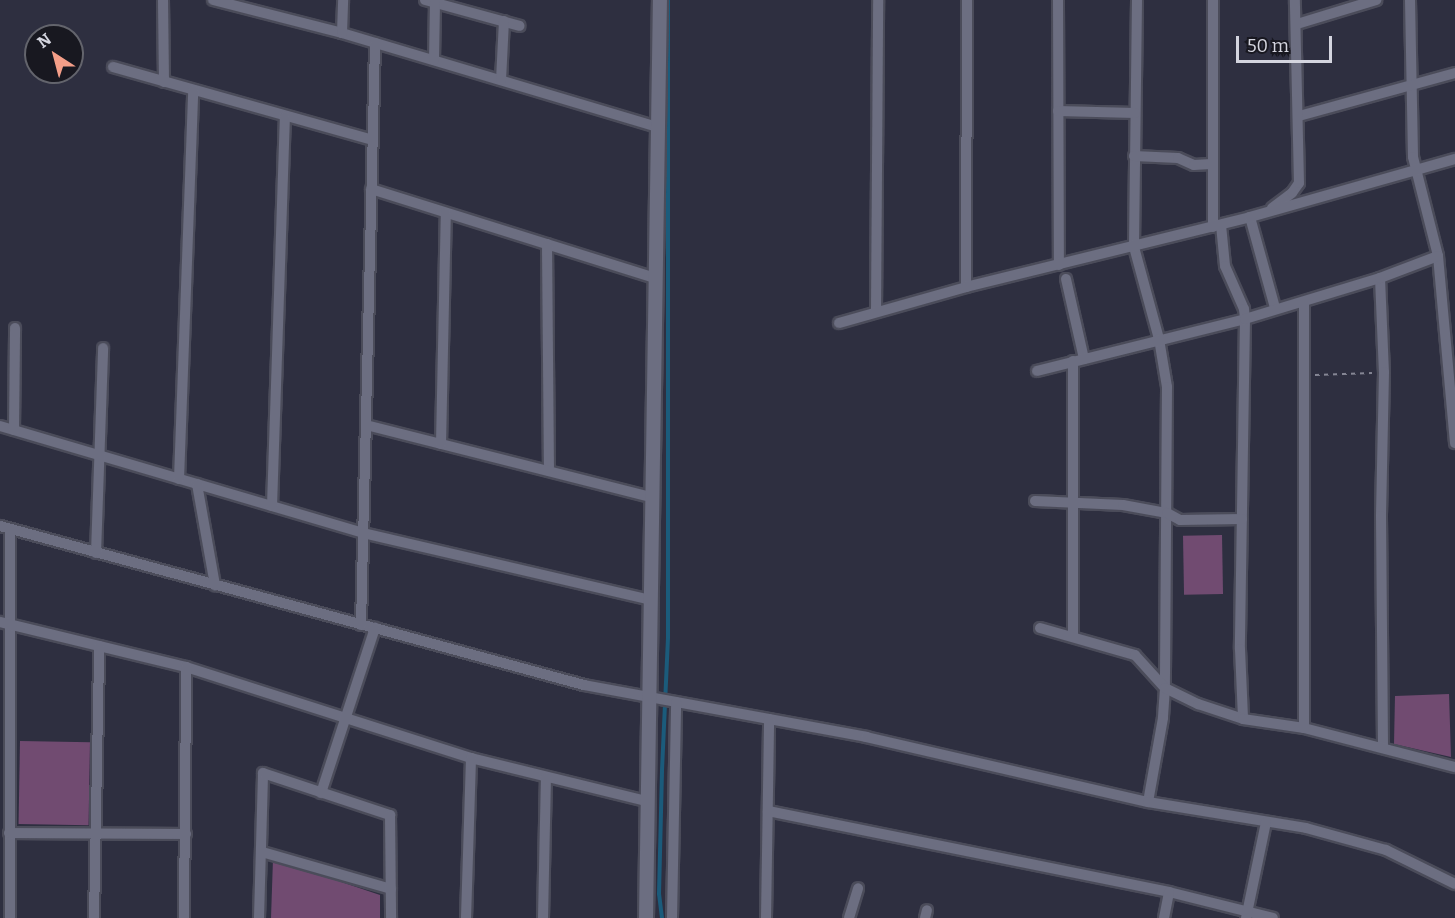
<!DOCTYPE html>
<html>
<head>
<meta charset="utf-8">
<style>
  body { margin:0 }
  #map { position:relative; width:1455px; height:918px; overflow:hidden; background:#2e2f40; font-family:Bitter,serif }
  div>[style] { position:absolute }
  [style*='--x'] { left:calc(var(--x)*1px); top:calc(var(--y)*1px); width:calc(var(--w)*1px); rotate:calc(var(--a)*1deg) }
  .green>* { inset:0; background:#714b71; transform-origin:0 0 }
  .stream>* { height:4px; margin:-2px; padding:0 2px; transform-origin:2px; border-radius:2px; background:#1b5b7b }
  .path>* { height:2px; margin-top:-1px; transform-origin:0; background:repeating-linear-gradient(90deg,#858694 0 4.5px,transparent 0 9px) }
  .roads { filter:drop-shadow(2px 0 #4b4c5a) drop-shadow(-2px 0 #4b4c5a) drop-shadow(0 2px #4b4c5a) drop-shadow(0 -2px #4b4c5a) }
  .minor>* { height:10px; margin:-5px; padding:0 5px; transform-origin:5px; border-radius:5px; background:#6c6e81 }
  .tertiary>* { height:14px; margin:-7px; padding:0 7px; transform-origin:7px; border-radius:7px; background:#6c6e81 }
  span { translate:-50% -50%; white-space:nowrap; text-align:center; line-height:1.15; -webkit-text-stroke:6px #181820; paint-order:stroke }
  .north { position:absolute; left:24px; top:24px; width:60px; height:60px; box-sizing:border-box; background:#181820; border:2px solid #63646c; border-radius:50%; rotate:324deg; font-size:16px; font-weight:700; line-height:24px; text-align:center; color:#d4d5df }
  .north::after { content:''; display:block; margin:auto; width:21px; height:27px; background:#f49e88; clip-path:polygon(50% 0,100% 100%,50% 72%,0 100%) }
  .scale { position:absolute; left:1236px; top:36px; width:96px; height:27px; box-sizing:border-box; border:3px solid #d4d5df; border-top:0; padding-left:8px; font-size:18px; line-height:21px; white-space:nowrap; color:#d4d5df; -webkit-text-stroke:4px #181820; paint-order:stroke }
</style>
</head>
<body>
<div id="map">
  <div class="green">
    <div style="left:1222px;top:535px;width:59px;height:39px;rotate:89deg"></div>
    <div style="clip-path:polygon(1449px 694px,1451px 757px,1394px 744px,1395px 696px)"></div>
    <div style="left:20px;top:741px;width:70px;height:83px;rotate:1deg"></div>
    <div style="clip-path:polygon(273px 859px,380px 895px,380px 918px,271px 918px)"></div>
  </div>
  <div class="stream">
    <div style="--x:662;--y:918;--w:24;--a:-97"></div>
    <div style="--x:659;--y:894;--w:124;--a:-88.6"></div>
    <div style="--x:662;--y:770;--w:132;--a:-87.4"></div>
    <div style="--x:668;--y:638;--w:638;--a:-90"></div>
  </div>
  <div class="path">
    <div style="--x:1315;--y:375;--w:57;--a:-2"></div>
  </div>
  <div class="roads">
    <div class="minor">
      <div style="--x:163;--y:0;--w:82;--a:89.3"></div>
      <div style="--x:213;--y:0;--w:133;--a:14.3"></div>
      <div style="--x:342;--y:33;--w:330;--a:16.6"></div>
      <div style="--x:425;--y:0;--w:98;--a:15.3"></div>
      <div style="--x:1058;--y:0;--w:265;--a:89.8"></div>
      <div style="--x:1137;--y:0;--w:247;--a:90.7"></div>
      <div style="--x:1134;--y:247;--w:95;--a:74.8"></div>
      <div style="--x:1159;--y:339;--w:49;--a:80.5"></div>
      <div style="--x:1167;--y:387;--w:301;--a:90.4"></div>
      <div style="--x:1165;--y:688;--w:30;--a:94"></div>
      <div style="--x:1163;--y:718;--w:85;--a:100.1"></div>
      <div style="--x:1410;--y:0;--w:157;--a:88.9"></div>
      <div style="--x:1413;--y:157;--w:102;--a:75.8"></div>
      <div style="--x:1438;--y:256;--w:188;--a:84.8"></div>
      <div style="--x:1297;--y:24;--w:83;--a:-16.9"></div>
      <div style="--x:342;--y:33;--w:33;--a:-88"></div>
      <div style="--x:434;--y:60;--w:57;--a:-89"></div>
      <div style="--x:113;--y:67;--w:269;--a:15.7"></div>
      <div style="--x:501;--y:80;--w:59;--a:-87.1"></div>
      <div style="--x:1058;--y:111;--w:77;--a:1.5"></div>
      <div style="--x:1299;--y:116;--w:162;--a:-15.4"></div>
      <div style="--x:1134;--y:156;--w:44;--a:2.6"></div>
      <div style="--x:1178;--y:158;--w:17;--a:24"></div>
      <div style="--x:1194;--y:165;--w:17;--a:-3"></div>
      <div style="--x:371;--y:189;--w:298;--a:17.4"></div>
      <div style="--x:1272;--y:208;--w:25;--a:-37"></div>
      <div style="--x:1292;--y:193;--w:12;--a:-55"></div>
      <div style="--x:1299;--y:183;--w:183;--a:-91.3"></div>
      <div style="--x:1250;--y:217;--w:94;--a:74.6"></div>
      <div style="--x:1221;--y:225;--w:41;--a:84.4"></div>
      <div style="--x:1225;--y:266;--w:47;--a:66.2"></div>
      <div style="--x:1244;--y:309;--w:10;--a:84"></div>
      <div style="--x:1245;--y:319;--w:330;--a:90.9"></div>
      <div style="--x:1240;--y:649;--w:70;--a:87.5"></div>
      <div style="--x:1213;--y:227;--w:227;--a:-90"></div>
      <div style="--x:547;--y:244;--w:227;--a:89.5"></div>
      <div style="--x:1380;--y:278;--w:94;--a:87.6"></div>
      <div style="--x:1384;--y:372;--w:144;--a:91.2"></div>
      <div style="--x:1381;--y:516;--w:232;--a:89.5"></div>
      <div style="--x:1066;--y:279;--w:82;--a:77.3"></div>
      <div style="--x:966;--y:287;--w:287;--a:-89.8"></div>
      <div style="--x:876;--y:312;--w:312;--a:-89.6"></div>
      <div style="--x:839;--y:323;--w:132;--a:-15.8"></div>
      <div style="--x:966;--y:287;--w:292;--a:-13.8"></div>
      <div style="--x:1250;--y:217;--w:213;--a:-15.8"></div>
      <div style="--x:1037;--y:371;--w:214;--a:-14"></div>
      <div style="--x:1245;--y:319;--w:141;--a:-16.9"></div>
      <div style="--x:1380;--y:278;--w:62;--a:-20.8"></div>
      <div style="--x:366;--y:425;--w:294;--a:14.2"></div>
      <div style="--x:0;--y:426;--w:378;--a:16.4"></div>
      <div style="--x:363;--y:533;--w:295;--a:13.1"></div>
      <div style="--x:14;--y:430;--w:102;--a:-89.4"></div>
      <div style="--x:441;--y:444;--w:231;--a:-88.8"></div>
      <div style="--x:179;--y:479;--w:389;--a:-87.9"></div>
      <div style="--x:197;--y:484;--w:103;--a:79.9"></div>
      <div style="--x:1035;--y:501;--w:88;--a:2.6"></div>
      <div style="--x:1123;--y:505;--w:45;--a:10.3"></div>
      <div style="--x:1167;--y:513;--w:15;--a:28"></div>
      <div style="--x:1180;--y:520;--w:62;--a:-0.9"></div>
      <div style="--x:272;--y:506;--w:390;--a:-88.1"></div>
      <div style="--x:0;--y:526;--w:605;--a:15.23"></div>
      <div style="--x:584;--y:685;--w:287;--a:10.4"></div>
      <div style="--x:866;--y:737;--w:289;--a:13"></div>
      <div style="--x:1148;--y:802;--w:160;--a:9.3"></div>
      <div style="--x:1306;--y:828;--w:83;--a:15.4"></div>
      <div style="--x:1386;--y:850;--w:77;--a:26.2"></div>
      <div style="--x:10;--y:529;--w:389;--a:90"></div>
      <div style="--x:96;--y:553;--w:205;--a:-88"></div>
      <div style="--x:0;--y:622;--w:191;--a:13.6"></div>
      <div style="--x:186;--y:667;--w:299;--a:17.7"></div>
      <div style="--x:471;--y:758;--w:180;--a:13.8"></div>
      <div style="--x:361;--y:625;--w:582;--a:-88.62"></div>
      <div style="--x:1040;--y:628;--w:99;--a:15.9"></div>
      <div style="--x:1135;--y:655;--w:45;--a:47.7"></div>
      <div style="--x:1165;--y:688;--w:37;--a:26"></div>
      <div style="--x:1198;--y:704;--w:47;--a:18.4"></div>
      <div style="--x:1243;--y:719;--w:62;--a:8.4"></div>
      <div style="--x:1304;--y:728;--w:156;--a:14.5"></div>
      <div style="--x:1073;--y:635;--w:274;--a:-90"></div>
      <div style="--x:1304;--y:728;--w:426;--a:-90"></div>
      <div style="--x:321;--y:793;--w:174;--a:-71.9"></div>
      <div style="--x:768;--y:811;--w:409;--a:11.4"></div>
      <div style="--x:1169;--y:892;--w:107;--a:14"></div>
      <div style="--x:9;--y:833;--w:177;--a:0.3"></div>
      <div style="--x:262;--y:852;--w:134;--a:16"></div>
      <div style="--x:94;--y:918;--w:272;--a:-88.9"></div>
      <div style="--x:184;--y:918;--w:251;--a:-89.5"></div>
      <div style="--x:259;--y:918;--w:145;--a:-88.4"></div>
      <div style="--x:263;--y:773;--w:134;--a:18.3"></div>
      <div style="--x:390;--y:815;--w:103;--a:89.4"></div>
      <div style="--x:466;--y:918;--w:160;--a:-88.2"></div>
      <div style="--x:543;--y:918;--w:141;--a:-88.8"></div>
      <div style="--x:672;--y:918;--w:216;--a:-88.9"></div>
      <div style="--x:766;--y:918;--w:199;--a:-89.1"></div>
      <div style="--x:849;--y:918;--w:31;--a:-73"></div>
      <div style="--x:925;--y:918;--w:8;--a:-76"></div>
      <div style="--x:1164;--y:918;--w:26;--a:-79"></div>
      <div style="--x:1246;--y:918;--w:98;--a:-78.2"></div>
    </div>
    <div class="tertiary">
      <div style="--x:646;--y:918;--w:918;--a:-89.13"></div>
    </div>
  </div>
  <div class="north">N</div>
  <div class="scale">50 m</div>
</div>
</body>
</html>
